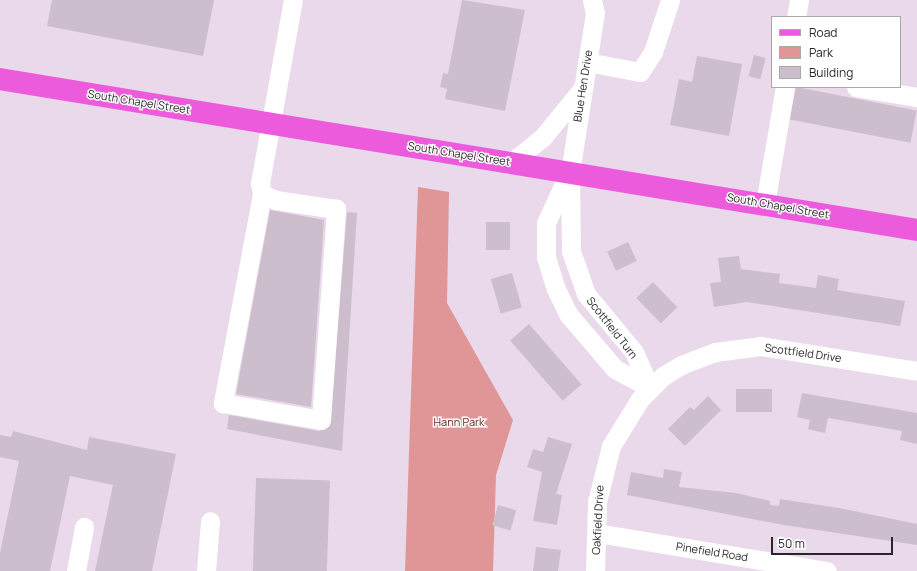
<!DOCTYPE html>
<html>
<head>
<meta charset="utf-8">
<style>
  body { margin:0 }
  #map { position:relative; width:917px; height:571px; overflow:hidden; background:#e9d9ea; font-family:Manrope,sans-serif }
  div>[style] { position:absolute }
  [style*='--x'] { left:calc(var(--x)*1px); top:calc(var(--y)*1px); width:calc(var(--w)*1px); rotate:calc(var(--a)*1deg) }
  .green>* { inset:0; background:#e09696 }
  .building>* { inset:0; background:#ccbecc; transform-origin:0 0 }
  .minor>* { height:19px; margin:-9.5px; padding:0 9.5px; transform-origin:9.5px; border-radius:9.5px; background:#fff }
  .major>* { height:22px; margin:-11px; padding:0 11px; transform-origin:11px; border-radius:11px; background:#ed5bdd }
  span { translate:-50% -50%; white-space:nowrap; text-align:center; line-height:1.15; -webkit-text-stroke:3px #fff; paint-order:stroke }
  .street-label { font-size:11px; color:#272727 }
  .park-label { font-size:11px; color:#62241a }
  .legend { position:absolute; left:771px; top:16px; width:130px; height:72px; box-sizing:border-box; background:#fff; border:1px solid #a9a9a9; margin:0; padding:5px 7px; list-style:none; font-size:12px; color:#272727 }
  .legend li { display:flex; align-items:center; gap:8px; height:20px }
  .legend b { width:20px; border:1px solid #a9a9a9 }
  .scale { position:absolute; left:771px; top:537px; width:122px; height:18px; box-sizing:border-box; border:2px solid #272727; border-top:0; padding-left:5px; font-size:12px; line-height:14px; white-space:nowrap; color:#272727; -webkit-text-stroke:3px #fff; paint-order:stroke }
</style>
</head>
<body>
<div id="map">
  <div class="green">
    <div style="clip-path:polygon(418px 187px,449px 192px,447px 303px,513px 420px,496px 475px,493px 571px,405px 571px)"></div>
  </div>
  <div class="building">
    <div style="clip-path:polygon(52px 0,214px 0,203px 56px,47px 26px)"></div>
    <div style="clip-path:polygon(462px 0,525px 10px,505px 111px,445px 99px,447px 89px,440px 87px,443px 73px,448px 74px)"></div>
    <div style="left:754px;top:55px;width:12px;height:22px;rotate:14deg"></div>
    <div style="clip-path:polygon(697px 56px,742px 64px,729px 136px,670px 125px,679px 79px,692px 82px)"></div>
    <div style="left:796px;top:87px;width:123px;height:33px;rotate:11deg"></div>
    <div style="clip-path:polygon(270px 210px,324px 220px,311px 407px,236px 394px)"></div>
    <div style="clip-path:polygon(347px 212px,357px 213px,342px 451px,227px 429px,229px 415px,319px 431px,330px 426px)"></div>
    <div style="left:486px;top:222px;width:24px;height:28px"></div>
    <div style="left:628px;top:242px;width:21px;height:23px;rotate:65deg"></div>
    <div style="clip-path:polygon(739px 256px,741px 269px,780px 274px,779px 283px,816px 288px,818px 275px,839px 279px,837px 290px,905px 301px,900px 326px,747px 302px,714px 307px,710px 283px,721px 282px,718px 258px)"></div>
    <div style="left:512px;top:273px;width:36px;height:22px;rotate:74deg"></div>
    <div style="left:653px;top:282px;width:35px;height:23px;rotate:46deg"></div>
    <div style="left:529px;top:324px;width:80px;height:25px;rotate:49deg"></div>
    <div style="left:736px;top:389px;width:36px;height:23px"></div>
    <div style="clip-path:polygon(802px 393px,917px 413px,917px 444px,900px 440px,902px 431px,828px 418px,825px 433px,808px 429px,810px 420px,797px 417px)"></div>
    <div style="clip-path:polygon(708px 396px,721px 410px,685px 446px,668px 429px,690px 407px,694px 410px)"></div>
    <div style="clip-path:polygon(13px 431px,87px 450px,89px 437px,176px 454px,152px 571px,95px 571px,113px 485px,70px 476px,50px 571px,0 571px,0 553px,19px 461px,0 457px,0 435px,11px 437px)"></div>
    <div style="clip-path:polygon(548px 437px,572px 444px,556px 494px,562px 495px,557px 525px,533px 521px,542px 472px,527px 467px,533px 449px,543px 452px)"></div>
    <div style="clip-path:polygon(664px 469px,682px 472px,679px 487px,736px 493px,770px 501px,770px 505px,779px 506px,780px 499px,839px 508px,917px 524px,917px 545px,784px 525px,627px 495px,631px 472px,663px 478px)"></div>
    <div style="left:256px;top:478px;width:74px;height:93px;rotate:2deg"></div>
    <div style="left:498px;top:505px;width:19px;height:21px;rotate:16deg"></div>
    <div style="clip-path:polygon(536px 547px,561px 550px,558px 571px,533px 571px)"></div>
  </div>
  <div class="minor">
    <div style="--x:592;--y:0;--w:13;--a:77"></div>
    <div style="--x:595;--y:13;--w:161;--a:98.9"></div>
    <div style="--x:570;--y:172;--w:79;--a:89.3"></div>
    <div style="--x:571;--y:251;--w:46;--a:70.8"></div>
    <div style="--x:586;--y:294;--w:75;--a:50.4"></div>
    <div style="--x:634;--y:352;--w:39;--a:66"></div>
    <div style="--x:796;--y:17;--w:17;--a:-80"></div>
    <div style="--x:587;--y:62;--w:54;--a:10.7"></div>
    <div style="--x:640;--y:72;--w:24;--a:-57"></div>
    <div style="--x:653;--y:52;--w:55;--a:-71.9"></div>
    <div style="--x:856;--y:87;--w:62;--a:9.3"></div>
    <div style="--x:512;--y:162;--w:40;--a:-39"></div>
    <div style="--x:543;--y:137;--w:62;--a:-50.9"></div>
    <div style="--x:568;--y:175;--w:53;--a:114.6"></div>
    <div style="--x:546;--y:223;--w:34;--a:90"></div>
    <div style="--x:546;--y:257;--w:31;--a:73"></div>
    <div style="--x:555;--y:287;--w:30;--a:64"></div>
    <div style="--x:568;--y:314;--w:72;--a:49.5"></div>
    <div style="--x:615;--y:369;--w:40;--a:28"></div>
    <div style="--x:262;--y:194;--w:213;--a:100.6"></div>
    <div style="--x:223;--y:403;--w:99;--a:9.8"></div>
    <div style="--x:321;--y:420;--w:212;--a:-85.9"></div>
    <div style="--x:336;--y:209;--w:61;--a:-171.5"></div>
    <div style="--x:276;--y:200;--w:15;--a:-157"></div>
    <div style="--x:262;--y:194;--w:11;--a:-100"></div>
    <div style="--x:260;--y:183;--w:186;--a:-79.8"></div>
    <div style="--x:765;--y:204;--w:119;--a:-80.3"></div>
    <div style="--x:597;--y:533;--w:233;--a:9.4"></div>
    <div style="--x:76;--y:571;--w:45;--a:-79.7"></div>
    <div style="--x:206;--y:571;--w:50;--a:-85.4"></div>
    <div style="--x:595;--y:571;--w:69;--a:-88.3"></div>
    <div style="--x:597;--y:502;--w:58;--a:-76"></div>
    <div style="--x:611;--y:446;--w:55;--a:-58.3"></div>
    <div style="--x:640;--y:399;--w:33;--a:-45"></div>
    <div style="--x:663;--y:376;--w:21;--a:-31"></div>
    <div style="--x:681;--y:365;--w:36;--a:-21"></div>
    <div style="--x:715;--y:352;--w:45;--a:-7.6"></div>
    <div style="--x:760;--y:346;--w:159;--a:9"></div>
  </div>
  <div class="major">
    <div style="--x:0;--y:79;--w:929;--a:9.35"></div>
  </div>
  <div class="street-label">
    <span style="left:583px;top:86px;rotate:-81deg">Blue Hen Drive</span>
    <span style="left:139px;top:102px;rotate:9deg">South Chapel Street</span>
    <span style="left:459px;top:154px;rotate:9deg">South Chapel Street</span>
    <span style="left:778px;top:206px;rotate:10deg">South Chapel Street</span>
    <span style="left:612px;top:328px;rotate:52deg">Scottfield Turn</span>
    <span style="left:803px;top:353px;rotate:8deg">Scottfield Drive</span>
    <span style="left:598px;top:520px;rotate:-87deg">Oakfield Drive</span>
    <span style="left:712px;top:552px;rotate:9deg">Pinefield Road</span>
  </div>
  <div class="park-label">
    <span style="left:459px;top:422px">Hann Park</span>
  </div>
  <ul class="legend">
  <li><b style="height:5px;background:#ed5bdd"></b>Road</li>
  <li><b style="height:11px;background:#e09696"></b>Park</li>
  <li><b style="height:11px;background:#ccbecc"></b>Building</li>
  </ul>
  <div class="scale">50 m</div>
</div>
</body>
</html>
